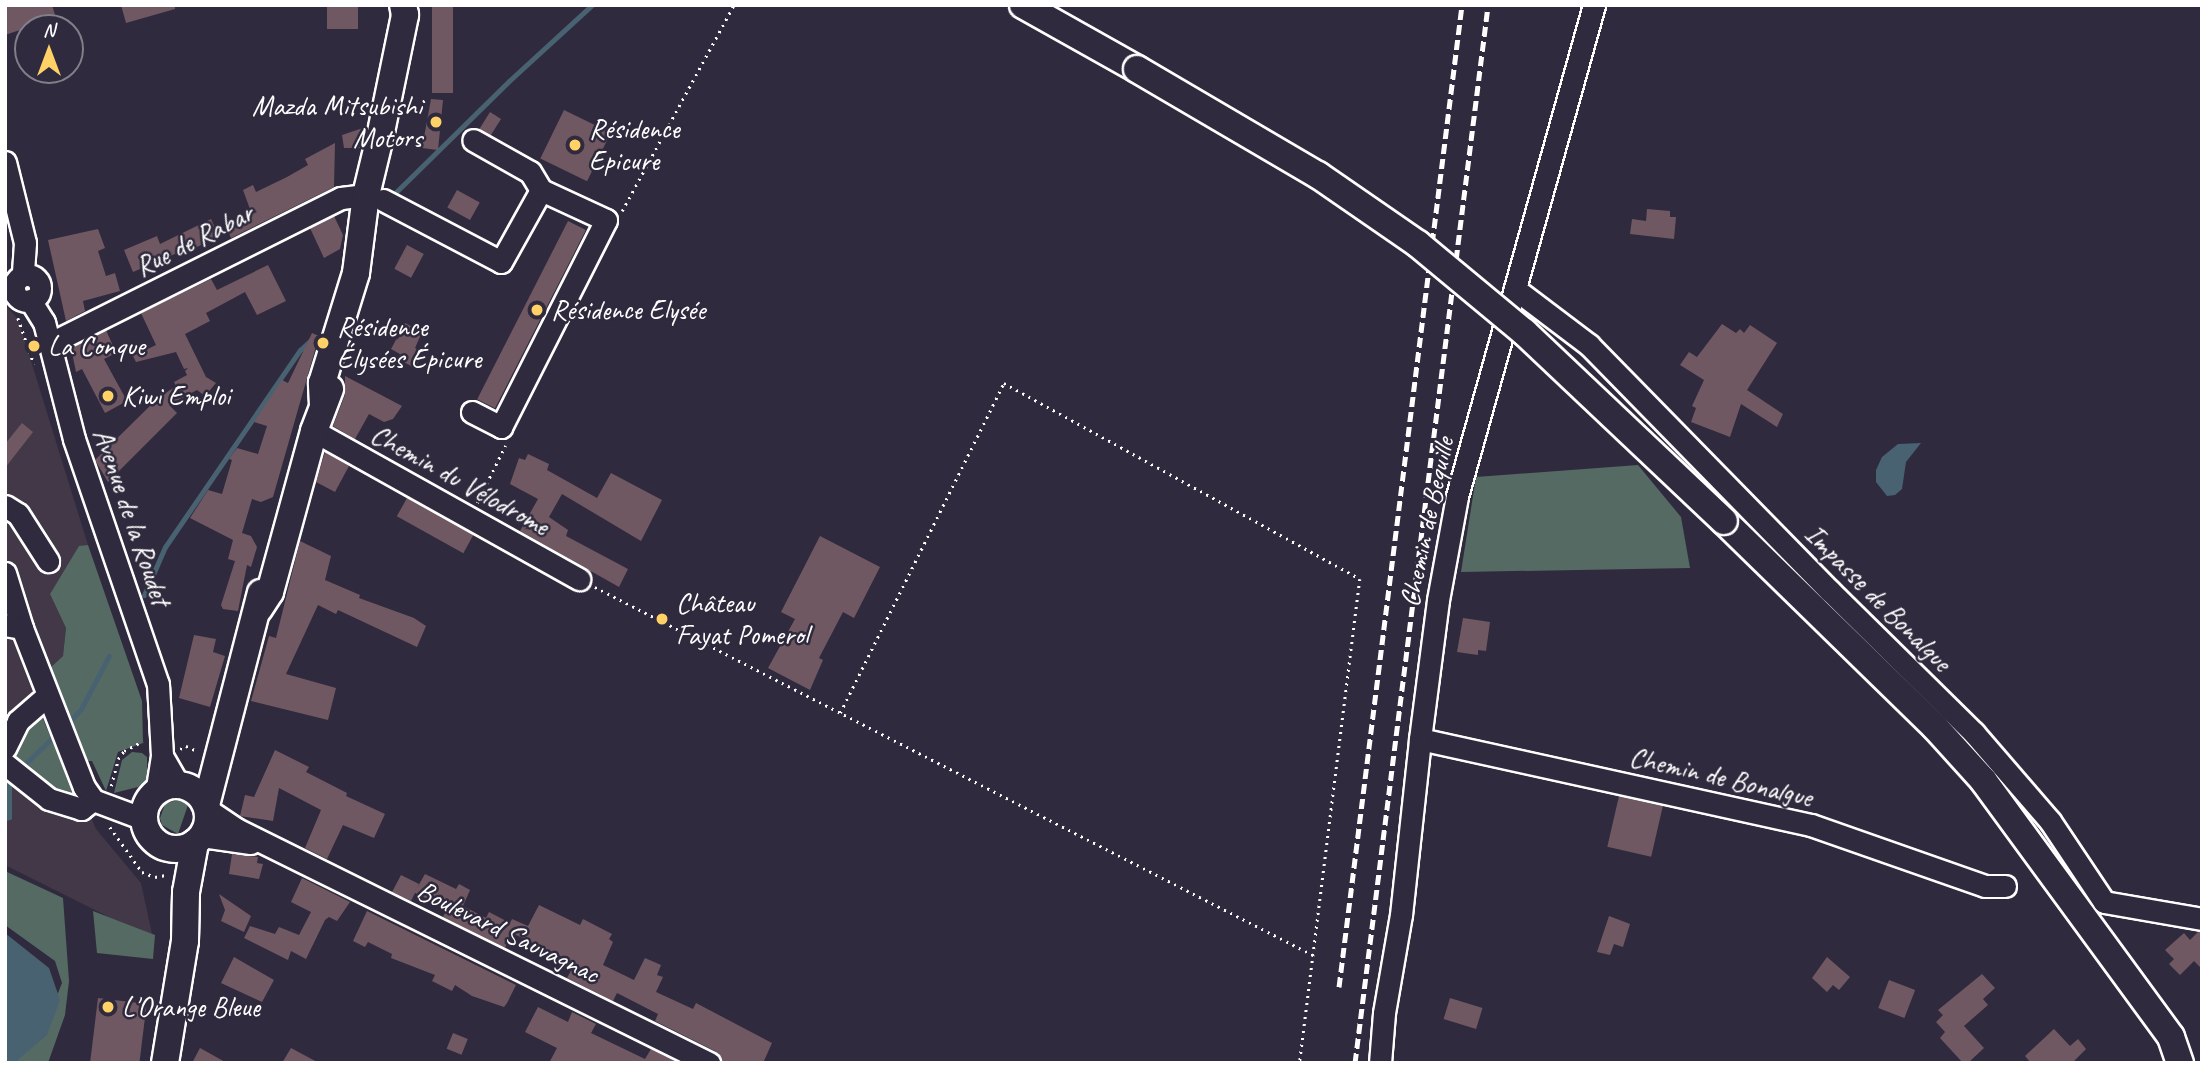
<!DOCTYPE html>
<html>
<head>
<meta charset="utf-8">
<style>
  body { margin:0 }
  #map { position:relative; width:2207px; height:1068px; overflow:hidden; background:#2f2a3d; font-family:Caveat,sans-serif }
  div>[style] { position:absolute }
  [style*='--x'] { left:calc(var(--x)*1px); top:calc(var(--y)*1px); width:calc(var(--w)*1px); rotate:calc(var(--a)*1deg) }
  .built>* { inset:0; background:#423848 }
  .green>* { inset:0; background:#566a64 }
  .water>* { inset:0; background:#496271 }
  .stream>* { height:5px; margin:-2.5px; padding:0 2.5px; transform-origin:2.5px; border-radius:2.5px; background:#496271 }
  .building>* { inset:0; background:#705863; transform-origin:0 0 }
  .path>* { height:2.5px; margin-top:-1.25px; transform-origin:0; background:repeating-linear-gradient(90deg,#fff 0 2px,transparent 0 7px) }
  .roads { filter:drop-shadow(2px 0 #fff) drop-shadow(-2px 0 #fff) drop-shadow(0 2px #fff) drop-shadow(0 -2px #fff) }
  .minor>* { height:21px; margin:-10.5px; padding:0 10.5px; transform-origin:10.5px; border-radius:10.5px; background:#2f2a3d }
  .minor>.ring { margin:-10.5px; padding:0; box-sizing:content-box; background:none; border:21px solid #2f2a3d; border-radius:50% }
  .major>* { height:26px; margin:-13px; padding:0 13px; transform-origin:13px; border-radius:13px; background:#2f2a3d }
  .major>.ring { margin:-13px; padding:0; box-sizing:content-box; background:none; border:26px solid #2f2a3d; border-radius:50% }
  .rail>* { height:5px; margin-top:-2.5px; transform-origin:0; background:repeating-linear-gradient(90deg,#fff 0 10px,transparent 0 15px) }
  .bridges { filter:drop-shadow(2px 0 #fff) drop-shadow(-2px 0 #fff) drop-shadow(0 2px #fff) drop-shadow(0 -2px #fff) }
  .major-bridge>* { height:26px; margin:-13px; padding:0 13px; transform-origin:13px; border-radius:13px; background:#2f2a3d }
  .dots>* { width:19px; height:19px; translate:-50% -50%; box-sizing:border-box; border:4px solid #2f2a3d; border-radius:50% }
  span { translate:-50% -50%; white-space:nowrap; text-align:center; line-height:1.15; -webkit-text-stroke:5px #2f2a3d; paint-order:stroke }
  .poi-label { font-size:28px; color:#fff }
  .right { translate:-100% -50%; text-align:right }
  .left { translate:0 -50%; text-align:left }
  .street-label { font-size:28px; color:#fff }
  .frame { position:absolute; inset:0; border:7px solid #fff; pointer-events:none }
  .north { position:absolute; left:14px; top:14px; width:70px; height:70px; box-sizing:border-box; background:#2f2a3d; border:2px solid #827f8b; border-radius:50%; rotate:0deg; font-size:19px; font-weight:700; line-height:28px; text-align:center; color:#fff }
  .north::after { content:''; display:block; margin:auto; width:24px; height:32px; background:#ffd166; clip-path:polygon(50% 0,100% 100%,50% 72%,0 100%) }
</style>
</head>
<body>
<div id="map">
  <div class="built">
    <div style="clip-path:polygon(5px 305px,18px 319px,88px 545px,79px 547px,50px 594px,66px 628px,63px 656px,50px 668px,30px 671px,96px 829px,141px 883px,152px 934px,111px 918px,5px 865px)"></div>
  </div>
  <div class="green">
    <div style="clip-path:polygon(1638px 465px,1681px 517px,1690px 568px,1461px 572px,1476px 477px)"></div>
    <div style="clip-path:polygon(88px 545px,142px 701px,143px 743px,118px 752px,106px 791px,92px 761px,84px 761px,50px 668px,63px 656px,66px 628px,50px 594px,79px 546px)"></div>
    <div style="clip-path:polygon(42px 717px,78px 800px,74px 803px,14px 770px,10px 760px,14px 734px)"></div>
    <div style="clip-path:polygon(132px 752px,142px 753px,147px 757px,147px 779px,138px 787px,114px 793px,122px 760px)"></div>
    <div style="clip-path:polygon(179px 799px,189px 802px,178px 834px,162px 825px,160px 818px,165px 804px)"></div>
    <div style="clip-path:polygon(5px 871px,63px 898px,69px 981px,65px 1015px,48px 1063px,14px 1063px,41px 1036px,62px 983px,55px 961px,5px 925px)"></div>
    <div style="clip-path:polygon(93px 911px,155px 935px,153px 959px,97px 953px)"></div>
  </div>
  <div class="water">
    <div style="clip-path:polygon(1921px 443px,1906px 462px,1902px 489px,1895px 495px,1887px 496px,1876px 482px,1876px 470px,1882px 457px,1898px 444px)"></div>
    <div style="clip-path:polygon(5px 933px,49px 968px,60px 1000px,47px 1035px,14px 1063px,5px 1063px)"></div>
  </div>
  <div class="stream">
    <div style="--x:396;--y:192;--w:158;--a:-44.5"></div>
    <div style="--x:509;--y:81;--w:113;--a:-42.5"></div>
    <div style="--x:144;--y:595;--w:52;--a:-66.4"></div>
    <div style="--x:165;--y:547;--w:239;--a:-55.6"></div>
    <div style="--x:300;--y:350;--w:15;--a:-42"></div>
    <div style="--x:67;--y:724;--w:21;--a:-47"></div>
    <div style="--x:81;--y:709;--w:60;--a:-62.2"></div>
    <div style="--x:19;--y:770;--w:53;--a:-44.2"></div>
    <div style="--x:5;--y:818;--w:4;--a:-14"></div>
    <div style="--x:9;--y:817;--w:35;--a:-90"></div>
    <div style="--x:9;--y:782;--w:6;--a:-45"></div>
  </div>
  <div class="building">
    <div style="clip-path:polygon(5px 5px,52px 5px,56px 18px,5px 35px)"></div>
    <div style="clip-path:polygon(121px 5px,175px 5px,175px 9px,126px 23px)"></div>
    <div style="left:327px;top:5px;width:31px;height:24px"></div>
    <div style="left:432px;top:5px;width:21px;height:88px"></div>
    <div style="clip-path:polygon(431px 99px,443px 100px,438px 150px,422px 148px)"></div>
    <div style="left:564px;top:110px;width:52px;height:54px;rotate:26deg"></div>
    <div style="left:490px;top:112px;width:13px;height:20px;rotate:32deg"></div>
    <div style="clip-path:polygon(363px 128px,361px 148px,344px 148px,342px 135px)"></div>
    <div style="clip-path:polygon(335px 143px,334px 187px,231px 238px,225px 224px,251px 212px,243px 190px,253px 185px,256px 192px,287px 177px,308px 165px,305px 159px)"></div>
    <div style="left:457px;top:190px;width:26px;height:20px;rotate:29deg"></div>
    <div style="clip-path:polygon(1647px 209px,1670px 211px,1670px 217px,1676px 217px,1674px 239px,1630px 234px,1632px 219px,1646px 221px)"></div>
    <div style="clip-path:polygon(334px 216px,343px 235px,340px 249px,324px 258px,310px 228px)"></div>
    <div style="clip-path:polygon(211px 219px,219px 236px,185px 253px,184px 250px,133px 272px,124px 250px,157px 236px,160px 244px)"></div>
    <div style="left:568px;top:221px;width:20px;height:200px;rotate:27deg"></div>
    <div style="clip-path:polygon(98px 229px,105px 248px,98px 251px,106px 276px,115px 273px,120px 291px,83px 301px,85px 311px,66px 321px,48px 240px)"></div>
    <div style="left:407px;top:245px;width:19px;height:27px;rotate:28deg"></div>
    <div style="clip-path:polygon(268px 265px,286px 301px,257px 315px,245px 292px,206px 313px,210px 321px,185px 334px,206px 377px,216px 383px,205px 396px,197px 390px,169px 405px,177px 413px,108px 482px,95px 460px,157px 399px,176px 386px,174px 382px,187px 375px,185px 371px,188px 368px,184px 369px,176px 352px,136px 362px,133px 356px,156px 345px,141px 313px,211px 279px,217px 290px)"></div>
    <div style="clip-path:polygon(405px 323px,422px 332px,415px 348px,423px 353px,415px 368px,398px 359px,400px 354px,391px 349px)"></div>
    <div style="clip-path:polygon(1722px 324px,1736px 333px,1740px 329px,1744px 333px,1750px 325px,1777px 343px,1747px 390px,1783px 414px,1777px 427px,1741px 404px,1730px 437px,1691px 422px,1696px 408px,1692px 406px,1704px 380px,1680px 365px,1689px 352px,1697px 357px)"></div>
    <div style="clip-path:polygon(106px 330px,116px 353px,104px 359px,127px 401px,105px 413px,82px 369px,76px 372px,71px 348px)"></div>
    <div style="clip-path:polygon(312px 333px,319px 336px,273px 497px,261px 502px,252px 499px,242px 533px,251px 536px,257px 547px,251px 567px,247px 565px,238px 611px,223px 609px,221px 605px,235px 561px,228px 559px,233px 540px,190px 518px,208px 490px,222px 494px,232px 460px,229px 459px,237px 448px,258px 454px,267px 426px,254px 422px,282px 380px,288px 383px)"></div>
    <div style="clip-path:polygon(345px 376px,402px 406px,393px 419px,384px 422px,369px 414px,355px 439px,333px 426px,345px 395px)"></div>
    <div style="clip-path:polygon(22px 423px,33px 432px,5px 468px,5px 444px)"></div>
    <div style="clip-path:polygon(325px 452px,349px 466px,335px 492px,316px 482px)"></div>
    <div style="clip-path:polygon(528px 454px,549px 464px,547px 470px,597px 498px,611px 473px,662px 500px,641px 541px,562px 494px,549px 517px,568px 530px,566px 536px,628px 569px,619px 587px,520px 531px,538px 499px,510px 484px,519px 458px,525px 460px)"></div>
    <div style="left:407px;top:498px;width:76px;height:21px;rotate:29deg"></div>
    <div style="clip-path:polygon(820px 536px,880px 567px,854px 618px,843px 612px,819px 658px,823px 660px,810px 690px,768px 668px,795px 619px,781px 612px)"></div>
    <div style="clip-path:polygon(300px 541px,331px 556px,325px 580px,360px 595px,359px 598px,414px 618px,426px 626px,417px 647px,338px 610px,336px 614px,318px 605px,286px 674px,336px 688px,328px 720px,251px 701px,269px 636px,276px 638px)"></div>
    <div style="clip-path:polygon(1463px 618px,1490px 622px,1486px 651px,1478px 650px,1478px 655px,1457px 652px)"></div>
    <div style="clip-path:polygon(194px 635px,216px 639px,213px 652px,225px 656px,210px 707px,179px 698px)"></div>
    <div style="clip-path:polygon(275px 750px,309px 767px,306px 772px,347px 793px,346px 796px,385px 814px,374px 838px,343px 825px,327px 859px,305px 848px,321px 810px,279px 788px,273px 821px,240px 816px,245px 795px,254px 797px)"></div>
    <div style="left:1619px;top:796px;width:45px;height:52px;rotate:13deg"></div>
    <div style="clip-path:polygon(232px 854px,258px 857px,257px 863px,263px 864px,259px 879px,229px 874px)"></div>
    <div style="clip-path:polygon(425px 874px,456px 889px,459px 884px,470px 890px,463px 906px,486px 918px,489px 912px,510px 923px,512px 919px,528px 926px,539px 905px,580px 925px,583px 919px,612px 934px,609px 939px,613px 942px,603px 965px,634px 980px,645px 958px,661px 965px,657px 975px,663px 977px,656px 992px,693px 1009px,696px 1003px,772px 1043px,763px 1063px,722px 1063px,715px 1051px,655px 1021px,658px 1014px,617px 993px,613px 1001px,567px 978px,574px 965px,558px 955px,512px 933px,505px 948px,443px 917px,447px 908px,415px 893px,411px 901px,392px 892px,401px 875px,419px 884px,417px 888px)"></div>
    <div style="clip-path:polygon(302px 878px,350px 902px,337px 921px,329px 917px,325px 920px,306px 959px,291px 951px,288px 960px,244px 938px,250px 926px,275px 934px,279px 927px,299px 935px,311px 912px,291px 902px)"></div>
    <div style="clip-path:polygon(219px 894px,251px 916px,244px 932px,221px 921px,225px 910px)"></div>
    <div style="clip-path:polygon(367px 911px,516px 985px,507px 1003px,504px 1007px,472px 996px,455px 985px,452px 991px,432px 981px,435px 975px,391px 958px,392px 954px,368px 942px,365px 947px,353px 941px)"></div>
    <div style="clip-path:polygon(1609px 916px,1630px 924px,1623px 947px,1614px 944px,1610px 955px,1597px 952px)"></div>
    <div style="clip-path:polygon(2198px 932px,2202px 932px,2202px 969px,2194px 961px,2180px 975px,2169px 964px,2174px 959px,2165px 950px,2184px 933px,2190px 940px)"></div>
    <div style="clip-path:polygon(234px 957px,274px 980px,262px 1002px,221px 983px)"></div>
    <div style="clip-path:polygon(1827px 957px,1850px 977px,1839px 990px,1833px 985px,1827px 992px,1812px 978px)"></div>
    <div style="clip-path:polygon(1982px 974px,1995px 988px,1983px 999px,1988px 1005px,1964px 1026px,1984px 1048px,1968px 1063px,1963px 1063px,1940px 1038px,1945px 1032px,1936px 1022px,1943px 1015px,1938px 1010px)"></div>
    <div style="left:1889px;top:980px;width:28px;height:30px;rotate:21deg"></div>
    <div style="left:98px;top:998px;width:49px;height:65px;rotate:7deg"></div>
    <div style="left:1450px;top:998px;width:34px;height:22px;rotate:17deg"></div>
    <div style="clip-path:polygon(538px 1007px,568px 1022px,572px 1012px,596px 1024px,591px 1033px,645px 1059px,651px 1049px,679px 1063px,549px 1063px,557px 1048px,525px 1032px)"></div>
    <div style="clip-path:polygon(2054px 1029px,2070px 1046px,2078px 1039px,2086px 1049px,2072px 1063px,2031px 1063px,2025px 1056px)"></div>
    <div style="left:453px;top:1033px;width:16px;height:17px;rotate:22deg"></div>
    <div style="clip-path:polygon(200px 1048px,227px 1063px,192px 1063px)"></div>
    <div style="clip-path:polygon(291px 1048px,319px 1063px,282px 1063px)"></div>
  </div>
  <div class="path">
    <div style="--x:622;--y:211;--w:234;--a:-61.5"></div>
    <div style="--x:8;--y:286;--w:17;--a:80"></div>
    <div style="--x:18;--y:318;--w:49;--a:70.8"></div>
    <div style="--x:477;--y:503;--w:64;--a:-63.8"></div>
    <div style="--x:595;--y:587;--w:809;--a:27.14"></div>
    <div style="--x:840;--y:713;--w:369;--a:-63.6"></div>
    <div style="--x:1004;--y:383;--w:406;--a:28.8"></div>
    <div style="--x:1360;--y:579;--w:488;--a:97.1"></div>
    <div style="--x:180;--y:749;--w:7;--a:-27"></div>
    <div style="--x:186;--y:746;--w:12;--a:24"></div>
    <div style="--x:111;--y:786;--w:28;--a:-75"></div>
    <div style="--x:118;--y:759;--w:10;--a:-53"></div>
    <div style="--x:124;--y:751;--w:21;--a:-28"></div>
    <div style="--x:110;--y:827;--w:55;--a:54.6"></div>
    <div style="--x:142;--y:872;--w:14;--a:21"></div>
    <div style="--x:155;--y:877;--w:11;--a:-10"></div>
  </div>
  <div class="roads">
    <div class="minor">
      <div style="--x:5;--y:162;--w:83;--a:76.1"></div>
      <div style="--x:25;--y:243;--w:32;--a:94"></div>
      <div style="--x:383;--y:200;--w:133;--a:27.7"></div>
      <div style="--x:501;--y:262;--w:82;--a:-60.9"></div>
      <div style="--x:541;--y:190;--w:21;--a:-121"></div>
      <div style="--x:530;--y:172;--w:65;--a:-150.7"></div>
      <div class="ring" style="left:14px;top:275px;width:5px;height:5px"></div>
      <div style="--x:1515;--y:289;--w:93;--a:37.1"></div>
      <div style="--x:1589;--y:345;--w:344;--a:45.6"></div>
      <div style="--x:1830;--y:591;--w:202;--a:44.6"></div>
      <div style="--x:1974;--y:733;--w:116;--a:49.2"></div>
      <div style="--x:2050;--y:821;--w:97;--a:56.3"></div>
      <div style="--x:2104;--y:902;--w:99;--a:9.8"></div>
      <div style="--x:30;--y:300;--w:26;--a:58"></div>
      <div style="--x:44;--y:322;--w:121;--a:75.6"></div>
      <div style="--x:74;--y:439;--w:259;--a:71.1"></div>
      <div style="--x:158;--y:684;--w:72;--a:86.8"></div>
      <div style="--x:162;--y:756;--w:37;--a:99"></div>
      <div style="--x:49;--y:344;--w:326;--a:-26.6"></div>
      <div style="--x:341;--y:198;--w:25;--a:-7"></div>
      <div style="--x:472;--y:412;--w:33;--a:27"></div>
      <div style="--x:501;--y:427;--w:232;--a:-63.1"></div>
      <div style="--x:606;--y:220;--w:72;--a:-155.2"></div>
      <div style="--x:314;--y:431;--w:304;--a:29.2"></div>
      <div style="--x:5;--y:506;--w:15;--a:32"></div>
      <div style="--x:18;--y:514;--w:56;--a:57.4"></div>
      <div style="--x:5;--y:573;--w:58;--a:72.8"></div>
      <div style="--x:22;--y:628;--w:17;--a:-170"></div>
      <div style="--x:22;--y:628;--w:171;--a:68.7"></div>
      <div style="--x:84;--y:787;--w:16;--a:55"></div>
      <div style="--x:93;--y:800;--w:54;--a:20.4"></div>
      <div style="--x:1420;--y:739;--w:400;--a:12.4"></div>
      <div style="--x:1811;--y:825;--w:184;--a:19.3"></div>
      <div style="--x:1985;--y:886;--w:20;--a:0"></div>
      <div style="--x:5;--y:748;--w:30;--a:-64"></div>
      <div style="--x:18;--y:721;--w:37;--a:-41"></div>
      <div style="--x:162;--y:756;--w:34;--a:60"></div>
      <div style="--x:5;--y:764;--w:56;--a:38.5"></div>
      <div style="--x:49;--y:799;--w:34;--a:17"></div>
      <div style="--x:81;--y:809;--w:15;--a:-37"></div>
      <div style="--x:208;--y:810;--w:34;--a:34"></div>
      <div style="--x:236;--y:829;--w:528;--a:26.32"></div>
      <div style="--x:202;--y:836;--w:49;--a:8.3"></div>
      <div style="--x:1380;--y:1063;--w:50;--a:-85.4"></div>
      <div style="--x:1384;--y:1013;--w:99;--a:-80.2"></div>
      <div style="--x:1401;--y:915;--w:177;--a:-83.8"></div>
      <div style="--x:1420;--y:739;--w:140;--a:-82.6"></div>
      <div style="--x:1438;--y:600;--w:106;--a:-79.6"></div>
      <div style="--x:1457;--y:496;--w:510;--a:-74.41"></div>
    </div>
    <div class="major">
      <div style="--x:1023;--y:5;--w:131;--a:29.3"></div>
      <div style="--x:323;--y:405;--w:22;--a:-93"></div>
      <div style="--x:322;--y:383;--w:115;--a:-72.8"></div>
      <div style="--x:356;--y:273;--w:79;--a:-82.7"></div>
      <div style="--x:366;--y:195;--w:60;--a:-76.4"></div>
      <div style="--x:380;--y:137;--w:125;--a:-78.4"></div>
      <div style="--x:405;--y:15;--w:10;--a:-101"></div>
      <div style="--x:1724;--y:521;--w:295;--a:44.3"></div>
      <div style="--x:1935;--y:727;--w:72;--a:47.8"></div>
      <div style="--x:1983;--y:780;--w:318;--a:53.8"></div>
      <div style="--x:2171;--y:1037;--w:28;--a:71"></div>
      <div style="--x:259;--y:609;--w:20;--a:-57"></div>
      <div style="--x:270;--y:592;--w:167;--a:-74.7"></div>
      <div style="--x:314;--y:431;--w:45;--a:-69.1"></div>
      <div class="ring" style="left:144px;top:785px;width:38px;height:38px"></div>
      <div style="--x:206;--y:805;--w:219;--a:-75.5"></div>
      <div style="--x:165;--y:1063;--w:124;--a:-80.7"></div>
      <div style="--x:185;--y:941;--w:49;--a:-88.8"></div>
      <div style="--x:186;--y:892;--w:50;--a:-79.6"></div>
    </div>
  </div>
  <div class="rail">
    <div style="--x:1339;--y:987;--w:990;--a:-82.86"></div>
    <div style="--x:1355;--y:1063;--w:1066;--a:-82.83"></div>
  </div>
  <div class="bridges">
    <div class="major-bridge">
      <div style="--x:1137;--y:69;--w:210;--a:30.4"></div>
      <div style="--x:1318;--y:175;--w:121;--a:34.6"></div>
      <div style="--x:1418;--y:244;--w:138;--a:39.7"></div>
      <div style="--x:1524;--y:332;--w:275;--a:43.4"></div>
    </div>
  </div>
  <div class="dots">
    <div style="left:436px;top:122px;background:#ffd166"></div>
    <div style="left:575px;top:145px;background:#ffd166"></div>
    <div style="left:537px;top:310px;background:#ffd166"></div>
    <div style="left:323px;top:343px;background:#ffd166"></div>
    <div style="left:34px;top:346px;background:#ffd166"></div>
    <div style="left:108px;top:396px;background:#ffd166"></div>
    <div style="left:662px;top:619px;background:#ffd166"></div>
    <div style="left:108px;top:1007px;background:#ffd166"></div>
  </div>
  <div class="poi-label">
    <span class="right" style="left:422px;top:122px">Mazda Mitsubishi<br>Motors</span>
    <span class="left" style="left:589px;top:145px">Résidence<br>Epicure</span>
    <span class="left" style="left:551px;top:310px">Résidence Elysée</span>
    <span class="left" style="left:337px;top:343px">Résidence<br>Élysées Épicure</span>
    <span class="left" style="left:48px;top:346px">La Conque</span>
    <span class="left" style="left:122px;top:396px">Kiwi Emploi</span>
    <span class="left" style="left:676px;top:619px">Château<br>Fayat Pomerol</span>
    <span class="left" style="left:122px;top:1007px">L'Orange Bleue</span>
  </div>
  <div class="street-label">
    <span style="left:194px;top:240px;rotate:-27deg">Rue de Rabar</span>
    <span style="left:460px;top:480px;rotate:29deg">Chemin du Vélodrome</span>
    <span style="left:132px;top:517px;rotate:71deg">Avenue de la Roudet</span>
    <span style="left:1427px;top:522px;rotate:-78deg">Chemin de Bequille</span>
    <span style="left:1878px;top:598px;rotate:45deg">Impasse de Bonalgue</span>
    <span style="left:1721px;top:777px;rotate:13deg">Chemin de Bonalgue</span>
    <span style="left:508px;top:932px;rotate:26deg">Boulevard Sauvagnac</span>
  </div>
  <div class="frame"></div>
  <div class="north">N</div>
</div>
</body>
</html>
